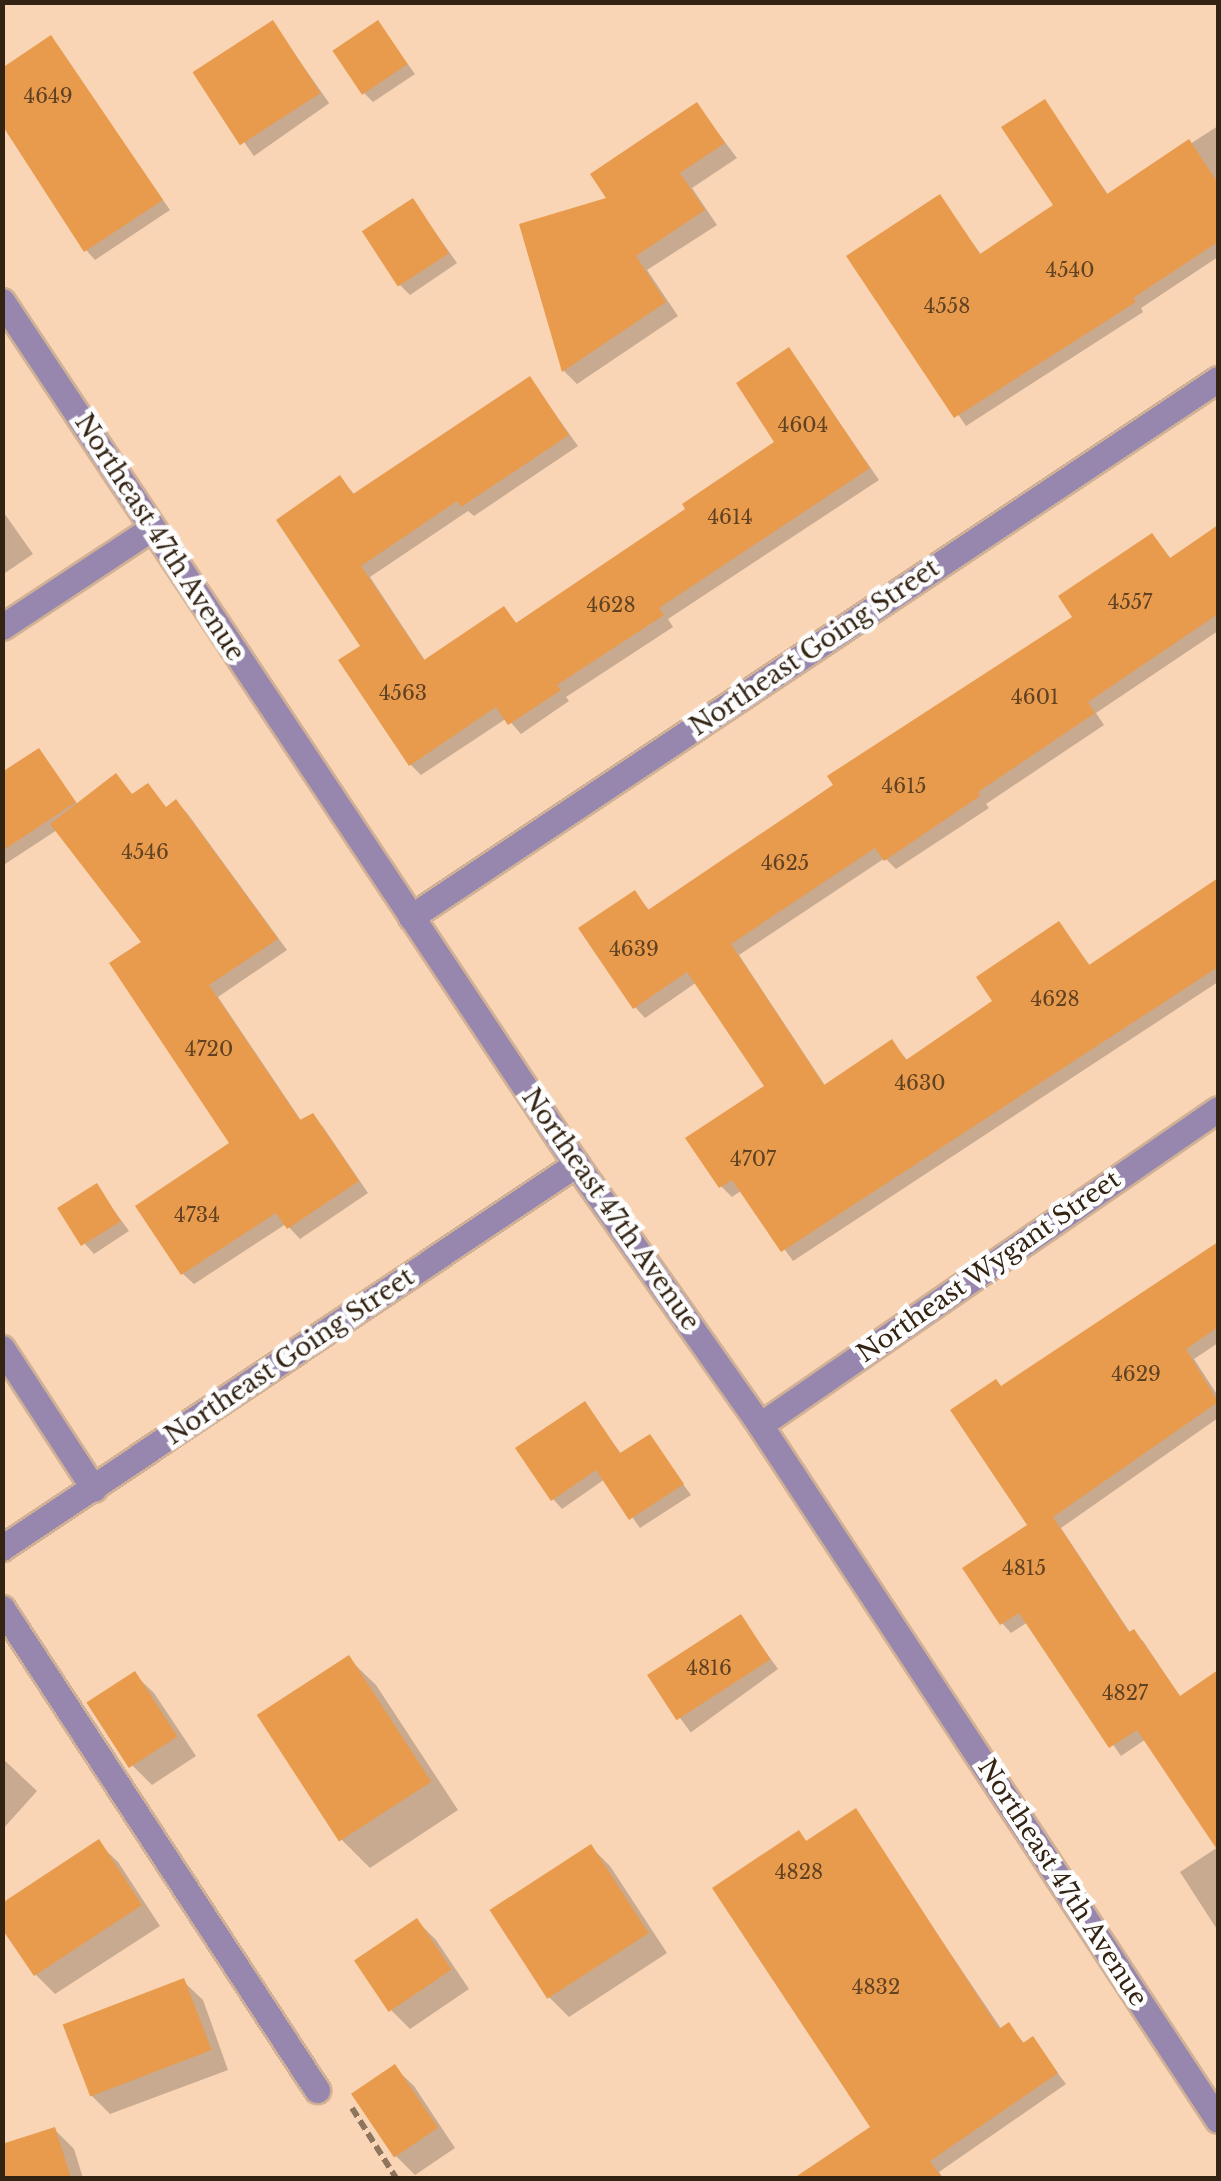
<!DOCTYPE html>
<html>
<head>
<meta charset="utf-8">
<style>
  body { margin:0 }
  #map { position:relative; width:1221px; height:2181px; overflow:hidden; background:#f9d5b5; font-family:"Libre Baskerville",serif }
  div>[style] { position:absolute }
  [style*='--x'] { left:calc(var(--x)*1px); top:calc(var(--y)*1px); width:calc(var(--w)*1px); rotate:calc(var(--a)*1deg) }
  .shadow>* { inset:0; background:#0003; transform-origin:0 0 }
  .building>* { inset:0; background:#e99b4d; transform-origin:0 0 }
  .path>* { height:6px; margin-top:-3px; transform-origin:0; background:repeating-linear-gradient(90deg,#8e755e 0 10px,transparent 0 15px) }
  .roads { filter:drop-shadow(2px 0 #d1b195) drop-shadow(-2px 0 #d1b195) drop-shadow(0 2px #d1b195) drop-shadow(0 -2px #d1b195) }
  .lane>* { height:25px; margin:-12.5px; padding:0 12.5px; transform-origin:12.5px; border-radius:12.5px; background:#9787ae }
  .street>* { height:25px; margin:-12.5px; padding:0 12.5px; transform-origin:12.5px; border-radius:12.5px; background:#9787ae }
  span { translate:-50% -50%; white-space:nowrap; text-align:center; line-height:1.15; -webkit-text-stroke:9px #fdfdfd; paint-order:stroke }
  .number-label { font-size:20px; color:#604122 }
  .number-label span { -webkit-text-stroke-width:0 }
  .street-label { font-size:25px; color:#332313 }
  .frame { position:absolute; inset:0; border:5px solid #332313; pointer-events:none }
</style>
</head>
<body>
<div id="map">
  <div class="shadow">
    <div style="left:273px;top:23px;width:98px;height:92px;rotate:55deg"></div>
    <div style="clip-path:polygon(378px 23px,415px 74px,373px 102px,364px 93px)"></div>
    <div style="clip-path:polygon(51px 38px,170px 210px,95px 260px,86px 250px)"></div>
    <div style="clip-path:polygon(1044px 102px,1109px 196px,1218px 126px,1218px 257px,1141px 308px,1143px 312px,966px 426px,850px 257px,939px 197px,982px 256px,1056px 206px)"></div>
    <div style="clip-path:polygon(697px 105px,737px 158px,692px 188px,717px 225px,647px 270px,678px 316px,577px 384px,564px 371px,522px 226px,610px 200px)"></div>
    <div style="clip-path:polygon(413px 201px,457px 263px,410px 295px,400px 285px)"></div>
    <div style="clip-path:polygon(789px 350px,879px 480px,668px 619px,673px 627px,566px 697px,569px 701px,521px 734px,507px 718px,421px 775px,411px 765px,363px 647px,340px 478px,355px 495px,530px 379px,578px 446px,474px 516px,468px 511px,370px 577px,426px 662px,504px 610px,518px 625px,688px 510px,778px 442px)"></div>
    <div style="clip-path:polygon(2px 510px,33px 554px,2px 575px)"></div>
    <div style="clip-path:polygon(1218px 529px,1218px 631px,1096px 713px,1104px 725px,986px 804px,989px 808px,896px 869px,885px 858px,739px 955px,826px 1087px,892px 1042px,908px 1061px,996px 1002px,1059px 924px,1091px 967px,1218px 881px,1218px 982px,793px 1261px,742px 1190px,732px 1197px,721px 1186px,767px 1086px,697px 982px,645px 1018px,635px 1007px,635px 893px,650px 911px,1076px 618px,1152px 536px,1172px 560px)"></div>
    <div style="clip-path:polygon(39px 751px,78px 805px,134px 797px,167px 809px,176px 802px,187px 813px,287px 950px,218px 997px,302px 1122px,312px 1116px,323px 1127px,368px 1193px,300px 1239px,286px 1224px,194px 1284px,183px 1274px,232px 1143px,144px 942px,57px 830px,2px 866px,2px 775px)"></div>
    <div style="clip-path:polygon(96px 1186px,129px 1231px,94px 1254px,85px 1244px)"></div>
    <div style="clip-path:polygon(1218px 1245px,1218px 1343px,1194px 1359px,1218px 1396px,1218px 1418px,1061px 1528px,1131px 1634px,1143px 1641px,1181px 1698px,1218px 1673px,1218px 1846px,1146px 1739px,1121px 1756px,1028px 1622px,1011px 1633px,1002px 1623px,1030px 1526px,1002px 1388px)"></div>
    <div style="clip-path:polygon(584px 1404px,622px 1455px,649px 1437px,691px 1495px,640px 1528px,605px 1479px,562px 1509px,553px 1499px)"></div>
    <div style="left:741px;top:1618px;width:63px;height:108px;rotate:54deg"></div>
    <div style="clip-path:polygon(348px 1658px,376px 1685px,458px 1810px,370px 1868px,342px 1840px)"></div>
    <div style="clip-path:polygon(134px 1674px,154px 1693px,196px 1756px,152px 1785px,133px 1766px,91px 1703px)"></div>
    <div style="clip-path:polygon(2px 1758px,37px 1791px,2px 1830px)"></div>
    <div style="clip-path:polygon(855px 1812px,1002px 2030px,1008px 2025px,1025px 2044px,1032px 2039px,1066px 2084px,939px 2172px,943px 2178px,833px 2178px,822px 2162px,873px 2128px,799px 1833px,808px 1843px)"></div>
    <div style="clip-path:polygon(98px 1843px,118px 1862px,160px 1926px,55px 1994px,36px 1975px)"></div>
    <div style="clip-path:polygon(591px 1847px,610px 1866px,667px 1953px,569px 2017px,549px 1997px)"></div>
    <div style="clip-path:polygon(1218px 1847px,1218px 1931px,1180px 1872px)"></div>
    <div style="clip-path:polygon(417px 1921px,436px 1940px,469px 1989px,410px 2029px,391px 2010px)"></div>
    <div style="clip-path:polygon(183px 1981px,203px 2000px,228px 2070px,110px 2114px,90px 2094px)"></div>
    <div style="clip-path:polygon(394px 2067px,414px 2086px,455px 2148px,415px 2175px,396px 2156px)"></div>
    <div style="clip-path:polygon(55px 2130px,74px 2149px,83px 2178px,2px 2178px,2px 2147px)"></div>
  </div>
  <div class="building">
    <div style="left:273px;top:20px;width:87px;height:96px;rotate:57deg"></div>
    <div style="left:378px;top:20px;width:53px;height:55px;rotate:56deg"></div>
    <div style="clip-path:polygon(51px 35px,163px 200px,84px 252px,2px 125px,2px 68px)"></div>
    <div style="clip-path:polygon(1045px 99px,1107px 194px,1189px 139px,1218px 183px,1218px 242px,1133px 298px,1136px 302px,954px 418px,846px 256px,940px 194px,980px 254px,1053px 205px,1001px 127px)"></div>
    <div style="clip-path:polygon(697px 102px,725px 143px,680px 173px,705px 210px,636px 256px,666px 302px,562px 372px,519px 224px,606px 198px,590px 174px)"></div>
    <div style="left:413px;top:198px;width:66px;height:61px;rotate:57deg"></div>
    <div style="clip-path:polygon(789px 347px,870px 468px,659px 608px,664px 615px,557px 685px,561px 690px,508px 725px,496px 707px,409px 766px,338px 660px,360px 646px,276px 520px,340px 475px,353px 494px,530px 376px,569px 435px,461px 507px,457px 501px,361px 566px,424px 660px,504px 606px,516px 623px,685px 509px,682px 504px,774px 442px,736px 383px)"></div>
    <div style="clip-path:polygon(1218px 525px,1218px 614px,1088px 702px,1095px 713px,978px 792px,980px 796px,884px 861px,875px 848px,731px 944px,824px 1085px,892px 1039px,906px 1060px,992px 1001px,976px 977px,1059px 921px,1089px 965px,1218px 878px,1218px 967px,781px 1252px,732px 1180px,719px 1188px,685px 1138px,764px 1086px,687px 972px,633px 1009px,578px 928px,635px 890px,648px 910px,833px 785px,827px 776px,1072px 617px,1058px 596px,1152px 533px,1170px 558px)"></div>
    <div style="clip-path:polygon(39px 748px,76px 802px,2px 851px,2px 772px)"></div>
    <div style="clip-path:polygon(116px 773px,132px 794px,148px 783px,166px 807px,176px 799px,278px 939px,209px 985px,300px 1120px,313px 1113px,359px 1181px,287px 1229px,276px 1213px,181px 1275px,135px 1206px,229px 1143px,109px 963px,141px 942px,50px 824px)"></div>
    <div style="left:97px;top:1183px;width:45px;height:47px;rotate:58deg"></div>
    <div style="clip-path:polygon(1218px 1242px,1218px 1327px,1186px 1349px,1218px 1402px,1053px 1517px,1129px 1632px,1134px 1629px,1180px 1696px,1218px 1670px,1218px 1851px,1137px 1730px,1109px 1748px,1019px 1613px,1000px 1625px,962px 1568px,1027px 1525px,950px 1410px,996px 1379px,1001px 1386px)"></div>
    <div style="clip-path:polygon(585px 1401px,620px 1453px,650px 1434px,684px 1484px,629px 1520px,596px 1470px,551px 1501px,515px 1448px)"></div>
    <div style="left:741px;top:1614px;width:54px;height:112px;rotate:57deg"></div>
    <div style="left:349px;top:1655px;width:151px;height:110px;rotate:57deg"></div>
    <div style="left:135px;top:1671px;width:78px;height:58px;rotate:57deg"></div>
    <div style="clip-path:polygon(856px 1808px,999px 2029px,1009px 2022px,1023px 2043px,1033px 2036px,1058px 2073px,930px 2161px,942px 2178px,794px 2178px,870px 2127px,712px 1888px,799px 1830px,806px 1841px)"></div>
    <div style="clip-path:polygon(99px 1839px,142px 1905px,34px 1976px,2px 1929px,2px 1903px)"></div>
    <div style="left:591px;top:1844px;width:106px;height:121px;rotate:57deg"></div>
    <div style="left:417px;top:1918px;width:62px;height:76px;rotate:56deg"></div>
    <div style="left:184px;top:1978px;width:77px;height:130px;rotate:69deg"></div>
    <div style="left:395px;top:2064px;width:77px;height:53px;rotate:56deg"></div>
    <div style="clip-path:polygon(55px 2127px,71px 2178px,2px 2178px,2px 2144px)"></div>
  </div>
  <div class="path">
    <div style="--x:352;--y:2108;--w:83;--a:57.8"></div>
  </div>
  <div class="roads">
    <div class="lane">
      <div style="--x:2;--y:627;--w:180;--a:-33.4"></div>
      <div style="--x:2;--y:1348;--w:168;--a:56.9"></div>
      <div style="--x:2;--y:1608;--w:576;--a:56.83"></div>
    </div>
    <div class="street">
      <div style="--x:2;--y:301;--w:1036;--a:56.37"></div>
      <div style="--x:576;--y:1164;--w:319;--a:54.8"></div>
      <div style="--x:760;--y:1425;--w:832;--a:56.62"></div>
      <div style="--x:411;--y:917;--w:970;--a:-33.69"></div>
      <div style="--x:760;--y:1425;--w:556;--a:-34.6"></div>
      <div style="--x:2;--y:1548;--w:691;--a:-33.78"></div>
    </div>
  </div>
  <div class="number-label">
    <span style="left:48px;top:96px">4649</span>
    <span style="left:1070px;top:270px">4540</span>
    <span style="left:947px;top:306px">4558</span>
    <span style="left:803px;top:425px">4604</span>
    <span style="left:730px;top:517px">4614</span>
    <span style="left:1130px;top:602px">4557</span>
    <span style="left:611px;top:605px">4628</span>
    <span style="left:403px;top:693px">4563</span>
    <span style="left:1035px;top:697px">4601</span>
    <span style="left:904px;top:786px">4615</span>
    <span style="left:145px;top:852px">4546</span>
    <span style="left:785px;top:863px">4625</span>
    <span style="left:634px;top:949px">4639</span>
    <span style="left:1055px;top:999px">4628</span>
    <span style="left:209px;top:1049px">4720</span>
    <span style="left:920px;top:1083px">4630</span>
    <span style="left:753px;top:1159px">4707</span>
    <span style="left:197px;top:1215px">4734</span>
    <span style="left:1136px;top:1374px">4629</span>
    <span style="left:1024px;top:1568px">4815</span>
    <span style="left:709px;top:1668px">4816</span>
    <span style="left:1125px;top:1693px">4827</span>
    <span style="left:799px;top:1872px">4828</span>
    <span style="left:876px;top:1987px">4832</span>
  </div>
  <div class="street-label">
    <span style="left:159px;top:538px;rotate:57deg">Northeast 47th Avenue</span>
    <span style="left:815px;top:648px;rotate:-34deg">Northeast Going Street</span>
    <span style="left:610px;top:1210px;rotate:55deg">Northeast 47th Avenue</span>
    <span style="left:989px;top:1267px;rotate:-35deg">Northeast Wygant Street</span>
    <span style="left:290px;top:1357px;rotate:-34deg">Northeast Going Street</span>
    <span style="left:1062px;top:1883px;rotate:57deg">Northeast 47th Avenue</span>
  </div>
  <div class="frame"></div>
</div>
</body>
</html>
